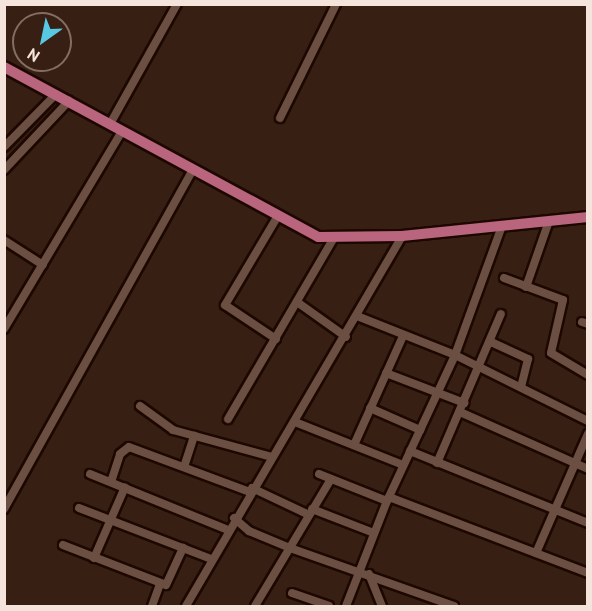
<!DOCTYPE html>
<html>
<head>
<meta charset="utf-8">
<style>
  body { margin:0 }
  #map { position:relative; width:592px; height:611px; overflow:hidden; background:#371f13; font-family:"PT Sans",sans-serif }
  div>[style] { position:absolute }
  [style*='--x'] { left:calc(var(--x)*1px); top:calc(var(--y)*1px); width:calc(var(--w)*1px); rotate:calc(var(--a)*1deg) }
  .roads { filter:drop-shadow(2px 0 #1d0801) drop-shadow(-2px 0 #1d0801) drop-shadow(0 2px #1d0801) drop-shadow(0 -2px #1d0801) }
  .minor>* { height:8px; margin:-4px; padding:0 4px; transform-origin:4px; border-radius:4px; background:#6b4f42 }
  .major>* { height:10px; margin:-5px; padding:0 5px; transform-origin:5px; border-radius:5px; background:#b8657d }
  span { translate:-50% -50%; white-space:nowrap; text-align:center; line-height:1.15; -webkit-text-stroke:6px #371f13; paint-order:stroke }
  .frame { position:absolute; inset:0; border:6px solid #f5e4db; pointer-events:none }
  .north { position:absolute; left:12px; top:12px; width:60px; height:60px; box-sizing:border-box; background:#371f13; border:2px solid #836e63; border-radius:50%; rotate:213deg; font-size:16px; font-weight:700; line-height:24px; text-align:center; color:#f5e4db }
  .north::after { content:''; display:block; margin:auto; width:21px; height:27px; background:#57c9e2; clip-path:polygon(50% 0,100% 100%,50% 72%,0 100%) }
</style>
</head>
<body>
<div id="map">
  <div class="roads">
    <div class="minor">
      <div style="--x:280;--y:118;--w:127;--a:-63.8"></div>
      <div style="--x:110;--y:124;--w:137;--a:-60.8"></div>
      <div style="--x:4;--y:147;--w:74;--a:-45.5"></div>
      <div style="--x:4;--y:170;--w:95;--a:-46.7"></div>
      <div style="--x:4;--y:240;--w:46;--a:32.7"></div>
      <div style="--x:504;--y:278;--w:63;--a:20.4"></div>
      <div style="--x:563;--y:300;--w:54;--a:102.8"></div>
      <div style="--x:551;--y:353;--w:43;--a:30.7"></div>
      <div style="--x:526;--y:287;--w:70;--a:-70.8"></div>
      <div style="--x:297;--y:302;--w:60;--a:35.5"></div>
      <div style="--x:357;--y:316;--w:105;--a:21.7"></div>
      <div style="--x:455;--y:355;--w:148;--a:26.4"></div>
      <div style="--x:582;--y:322;--w:6;--a:18"></div>
      <div style="--x:4;--y:329;--w:230;--a:-59.2"></div>
      <div style="--x:276;--y:339;--w:61;--a:-146.3"></div>
      <div style="--x:225;--y:305;--w:100;--a:-59.3"></div>
      <div style="--x:491;--y:342;--w:41;--a:24.7"></div>
      <div style="--x:528;--y:359;--w:29;--a:104"></div>
      <div style="--x:386;--y:373;--w:84;--a:21"></div>
      <div style="--x:140;--y:406;--w:41;--a:36"></div>
      <div style="--x:173;--y:430;--w:103;--a:15.3"></div>
      <div style="--x:370;--y:408;--w:55;--a:23.7"></div>
      <div style="--x:460;--y:412;--w:140;--a:24"></div>
      <div style="--x:228;--y:419;--w:208;--a:-59.7"></div>
      <div style="--x:295;--y:422;--w:116;--a:21.7"></div>
      <div style="--x:354;--y:445;--w:120;--a:-65.8"></div>
      <div style="--x:410;--y:451;--w:192;--a:22"></div>
      <div style="--x:437;--y:463;--w:162;--a:-66.8"></div>
      <div style="--x:184;--y:467;--w:33;--a:-72"></div>
      <div style="--x:90;--y:474;--w:149;--a:22.1"></div>
      <div style="--x:319;--y:474;--w:73;--a:21.7"></div>
      <div style="--x:111;--y:482;--w:29;--a:-72"></div>
      <div style="--x:120;--y:454;--w:11;--a:-38"></div>
      <div style="--x:129;--y:447;--w:129;--a:20.4"></div>
      <div style="--x:252;--y:488;--w:63;--a:25.3"></div>
      <div style="--x:389;--y:497;--w:213;--a:20.9"></div>
      <div style="--x:79;--y:508;--w:142;--a:21.1"></div>
      <div style="--x:4;--y:509;--w:387;--a:-60.9"></div>
      <div style="--x:312;--y:509;--w:66;--a:21.2"></div>
      <div style="--x:234;--y:518;--w:20;--a:41"></div>
      <div style="--x:249;--y:531;--w:44;--a:22.5"></div>
      <div style="--x:290;--y:548;--w:174;--a:19.5"></div>
      <div style="--x:63;--y:545;--w:110;--a:21.2"></div>
      <div style="--x:166;--y:585;--w:41;--a:-65.3"></div>
      <div style="--x:536;--y:553;--w:130;--a:-66.4"></div>
      <div style="--x:94;--y:558;--w:77;--a:-66.4"></div>
      <div style="--x:369;--y:574;--w:35;--a:68"></div>
      <div style="--x:292;--y:593;--w:39;--a:19"></div>
      <div style="--x:152;--y:606;--w:23;--a:-70"></div>
      <div style="--x:186;--y:606;--w:428;--a:-59.7"></div>
      <div style="--x:255;--y:606;--w:148;--a:-59.1"></div>
      <div style="--x:346;--y:606;--w:113;--a:-68.7"></div>
      <div style="--x:387;--y:501;--w:161;--a:-65"></div>
      <div style="--x:455;--y:355;--w:137;--a:-70"></div>
    </div>
    <div class="major">
      <div style="--x:4;--y:67;--w:357;--a:28.4"></div>
      <div style="--x:318;--y:237;--w:84;--a:-0.7"></div>
      <div style="--x:402;--y:236;--w:187;--a:-5.8"></div>
    </div>
  </div>
  <div class="frame"></div>
  <div class="north">N</div>
</div>
</body>
</html>
